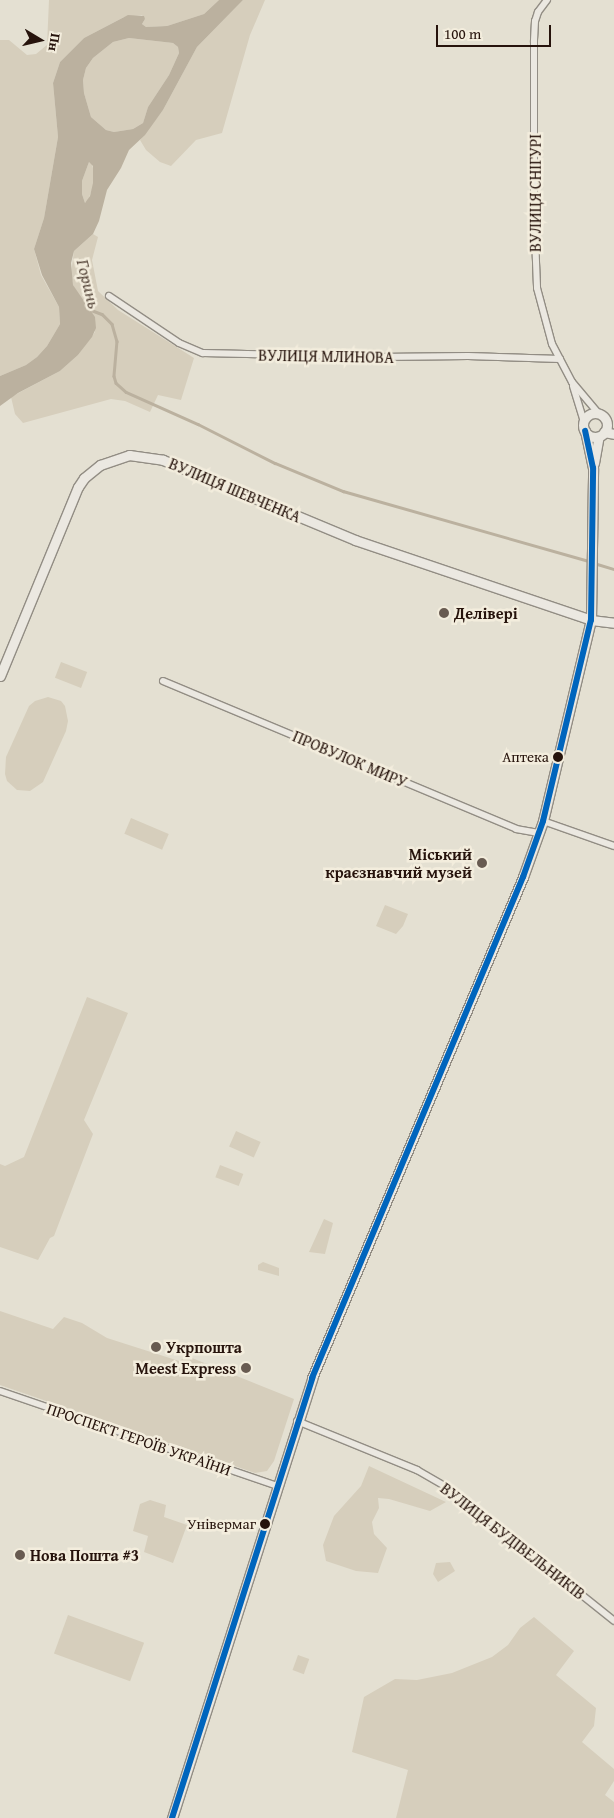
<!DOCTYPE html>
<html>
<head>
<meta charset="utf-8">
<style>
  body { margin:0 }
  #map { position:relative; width:614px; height:1818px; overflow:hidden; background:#e4e0d2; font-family:"Gentium Book Plus",serif }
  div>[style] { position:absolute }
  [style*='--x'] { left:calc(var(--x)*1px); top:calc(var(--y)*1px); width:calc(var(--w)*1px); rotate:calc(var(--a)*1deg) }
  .green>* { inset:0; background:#d6cebc; transform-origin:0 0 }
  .water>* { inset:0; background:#bbb19f }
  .stream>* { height:2.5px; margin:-1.25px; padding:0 1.25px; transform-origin:1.25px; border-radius:1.25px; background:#bbb19f }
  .roads { filter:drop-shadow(1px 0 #928d84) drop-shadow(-1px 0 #928d84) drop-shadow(0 1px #928d84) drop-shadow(0 -1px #928d84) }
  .street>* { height:6px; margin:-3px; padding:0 3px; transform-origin:3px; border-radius:3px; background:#ebe8e1 }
  .secondary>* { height:9px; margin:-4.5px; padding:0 4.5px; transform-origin:4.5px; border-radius:4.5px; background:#ebe8e1 }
  .secondary>.ring { margin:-4.5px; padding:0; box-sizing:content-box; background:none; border:9px solid #ebe8e1; border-radius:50% }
  .bus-1>* { height:6px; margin:-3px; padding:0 3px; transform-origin:3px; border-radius:3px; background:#0065bd }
  .dots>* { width:14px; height:14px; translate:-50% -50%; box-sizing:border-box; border:2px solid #f3eddd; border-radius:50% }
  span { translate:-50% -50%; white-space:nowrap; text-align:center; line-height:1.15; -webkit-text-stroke:5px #f3eddd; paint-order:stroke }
  .bus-label { font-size:15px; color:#26130c }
  .right { translate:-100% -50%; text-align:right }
  .street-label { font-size:16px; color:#26130c }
  .poi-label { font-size:16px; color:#26130c; font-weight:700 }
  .left { translate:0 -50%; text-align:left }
  .water-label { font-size:18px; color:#5a4a3e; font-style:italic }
  .north { position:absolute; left:15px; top:15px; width:50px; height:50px; -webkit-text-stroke:4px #f3eddd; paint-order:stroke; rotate:99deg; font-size:14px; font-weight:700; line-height:20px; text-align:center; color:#26130c }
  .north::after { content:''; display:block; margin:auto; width:18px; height:22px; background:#26130c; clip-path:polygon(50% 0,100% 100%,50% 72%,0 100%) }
  .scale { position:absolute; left:436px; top:25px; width:115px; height:22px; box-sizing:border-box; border:2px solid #26130c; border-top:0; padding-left:6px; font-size:15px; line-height:18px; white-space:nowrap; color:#26130c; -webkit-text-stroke:4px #f3eddd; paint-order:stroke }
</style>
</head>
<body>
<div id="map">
  <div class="green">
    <div style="clip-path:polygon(49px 0,219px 0,204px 14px,167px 26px,146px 27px,142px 24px,145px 19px,142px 15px,124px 17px,84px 38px,60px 62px,53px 83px,58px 137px,44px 218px,34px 249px,41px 275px,59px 307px,60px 324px,47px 346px,37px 357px,26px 365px,0 376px,0 40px,9px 40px,27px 55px,36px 54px,47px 45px)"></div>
    <div style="clip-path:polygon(243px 0,265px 0,250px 35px,222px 133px,196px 140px,171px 166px,160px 162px,146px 150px,140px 140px,163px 110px,197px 47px)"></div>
    <div style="clip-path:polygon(129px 38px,173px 43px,178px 47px,179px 53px,169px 75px,148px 107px,143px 123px,133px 129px,114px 132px,106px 130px,91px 117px,84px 93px,83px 80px,86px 68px,93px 58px,113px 42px)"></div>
    <div style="clip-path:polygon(89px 162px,92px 164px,93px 168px,93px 187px,88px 200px,85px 203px,82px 194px,82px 181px)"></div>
    <div style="clip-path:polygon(93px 234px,98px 237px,92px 260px,98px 291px,118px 310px,194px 358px,181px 400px,158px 395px,150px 412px,125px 401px,111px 399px,23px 423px,15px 414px,11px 397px,60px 371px,78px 355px,95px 332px,73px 285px,71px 274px,74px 251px)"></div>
    <div style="left:61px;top:662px;width:28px;height:17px;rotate:21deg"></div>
    <div style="clip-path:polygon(48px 697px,61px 701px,65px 706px,68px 721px,66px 731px,43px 782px,30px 791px,17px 790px,7px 781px,5px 774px,6px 757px,29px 706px,35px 701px)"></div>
    <div style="left:131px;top:818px;width:41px;height:17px;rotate:23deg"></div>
    <div style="clip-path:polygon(385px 905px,408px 914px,403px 926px,396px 934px,376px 926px)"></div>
    <div style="clip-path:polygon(87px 997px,128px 1013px,84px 1120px,93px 1134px,54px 1236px,50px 1238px,38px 1260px,0 1247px,0 1164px,5px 1166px,24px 1157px)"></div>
    <div style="left:236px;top:1131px;width:27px;height:17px;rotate:24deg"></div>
    <div style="left:220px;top:1165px;width:25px;height:13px;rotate:21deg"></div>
    <div style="clip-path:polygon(324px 1219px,333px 1223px,325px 1254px,309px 1252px)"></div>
    <div style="clip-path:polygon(263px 1262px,279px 1268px,279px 1276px,258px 1270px,258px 1265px)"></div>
    <div style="clip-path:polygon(0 1311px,53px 1329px,64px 1317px,82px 1323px,107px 1338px,179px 1361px,187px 1356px,294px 1399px,274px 1461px,267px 1471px,255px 1473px,0 1385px)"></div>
    <div style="clip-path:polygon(369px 1466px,446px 1502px,430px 1511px,389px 1499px,378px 1498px,379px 1508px,372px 1522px,374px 1534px,387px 1548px,378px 1573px,356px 1571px,326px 1561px,323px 1545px,334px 1516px,361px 1486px)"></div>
    <div style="clip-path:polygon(150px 1500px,166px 1505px,164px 1517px,187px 1525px,173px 1563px,144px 1552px,148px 1536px,133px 1531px,140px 1504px)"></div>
    <div style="clip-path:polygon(450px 1562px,455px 1571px,438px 1582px,433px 1574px,436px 1563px)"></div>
    <div style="left:68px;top:1615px;width:81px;height:41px;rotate:20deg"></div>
    <div style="clip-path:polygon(534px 1617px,574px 1651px,556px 1675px,596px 1708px,594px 1726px,582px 1742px,614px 1769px,614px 1781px,605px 1795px,614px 1802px,614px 1818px,396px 1818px,408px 1770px,352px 1752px,364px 1697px,395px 1679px,417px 1680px,452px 1673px,492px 1657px,508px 1645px,520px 1628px)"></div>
    <div style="left:298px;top:1655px;width:12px;height:16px;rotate:20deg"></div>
  </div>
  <div class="water">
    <div style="clip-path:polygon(evenodd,219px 0,243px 0,197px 47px,163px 110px,145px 135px,129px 150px,121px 168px,107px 190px,99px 221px,93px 234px,74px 251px,71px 263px,73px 285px,95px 317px,96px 328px,92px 337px,78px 355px,60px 371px,18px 393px,0 406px,0 376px,26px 365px,37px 357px,47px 346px,60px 324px,59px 307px,42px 275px,34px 249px,44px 218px,58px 137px,53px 83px,60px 62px,84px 38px,128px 15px,144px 16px,145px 19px,142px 24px,146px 27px,167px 26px,204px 14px,219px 0,129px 38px,173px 43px,178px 47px,179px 53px,169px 75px,148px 107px,143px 123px,133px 129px,114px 132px,106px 130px,91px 117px,84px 93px,83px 80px,86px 68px,93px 58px,113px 42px,129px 38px,219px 0,89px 162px,93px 166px,93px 183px,90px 196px,85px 203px,82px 194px,82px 181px,89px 162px)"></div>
  </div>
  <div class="stream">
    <div style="--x:86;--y:308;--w:17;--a:21"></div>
    <div style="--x:102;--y:314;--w:14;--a:45"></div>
    <div style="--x:112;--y:324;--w:18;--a:74"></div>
    <div style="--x:117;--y:341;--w:35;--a:95"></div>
    <div style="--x:114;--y:376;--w:7;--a:74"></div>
    <div style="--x:116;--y:383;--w:13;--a:42"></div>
    <div style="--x:126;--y:392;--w:79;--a:24"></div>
    <div style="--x:198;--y:424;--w:86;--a:26.9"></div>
    <div style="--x:275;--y:463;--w:74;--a:22.4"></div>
    <div style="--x:343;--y:491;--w:256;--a:15.9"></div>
    <div style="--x:594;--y:563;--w:21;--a:17"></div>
  </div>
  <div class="roads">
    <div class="street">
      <div style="--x:547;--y:0;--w:15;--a:127"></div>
      <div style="--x:538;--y:12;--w:9;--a:108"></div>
      <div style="--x:535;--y:21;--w:21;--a:93"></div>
      <div style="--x:534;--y:42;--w:170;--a:90"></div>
      <div style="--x:534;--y:212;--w:76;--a:87.7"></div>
      <div style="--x:537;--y:288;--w:58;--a:75"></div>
      <div style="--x:552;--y:344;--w:43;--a:62.2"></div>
      <div style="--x:572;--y:382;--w:42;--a:49.8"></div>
      <div style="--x:109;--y:296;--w:84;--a:33.9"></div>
      <div style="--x:179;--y:343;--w:26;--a:23"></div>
      <div style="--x:203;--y:353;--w:176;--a:1.3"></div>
      <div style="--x:379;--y:357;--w:89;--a:-0.6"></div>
      <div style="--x:468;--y:356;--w:92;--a:1.9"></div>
      <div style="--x:573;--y:386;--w:37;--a:73"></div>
      <div style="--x:163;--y:681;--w:383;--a:22.7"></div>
      <div style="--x:516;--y:829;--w:23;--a:10"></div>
      <div style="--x:543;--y:821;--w:75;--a:19.4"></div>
      <div style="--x:0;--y:1391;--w:294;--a:18.9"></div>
      <div style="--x:297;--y:1421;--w:130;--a:22.2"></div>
      <div style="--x:417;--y:1470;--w:34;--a:30"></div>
      <div style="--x:447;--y:1487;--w:214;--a:38.7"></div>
    </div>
    <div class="secondary">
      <div class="ring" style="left:583px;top:413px;width:15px;height:15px"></div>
      <div style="--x:604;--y:432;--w:10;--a:11"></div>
      <div style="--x:594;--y:463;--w:27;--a:-80"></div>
      <div style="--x:0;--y:676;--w:204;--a:-67.6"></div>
      <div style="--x:78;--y:487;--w:11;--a:-56"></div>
      <div style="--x:84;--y:478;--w:21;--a:-39"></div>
      <div style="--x:100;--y:465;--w:31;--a:-19"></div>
      <div style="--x:129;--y:455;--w:34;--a:8"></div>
      <div style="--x:163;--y:460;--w:208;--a:22.6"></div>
      <div style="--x:355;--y:540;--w:249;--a:18.7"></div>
      <div style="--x:591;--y:620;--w:23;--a:7"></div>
      <div style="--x:172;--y:1818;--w:462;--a:-72.3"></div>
      <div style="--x:312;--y:1378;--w:544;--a:-67.16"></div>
      <div style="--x:523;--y:877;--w:59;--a:-70.3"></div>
      <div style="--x:543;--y:821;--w:207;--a:-76.6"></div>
      <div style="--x:591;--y:620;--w:152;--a:-89.2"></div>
      <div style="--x:593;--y:468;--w:38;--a:-102"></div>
    </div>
  </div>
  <div class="bus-1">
    <div style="--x:172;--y:1818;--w:462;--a:-72.3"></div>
    <div style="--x:312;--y:1378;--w:544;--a:-67.16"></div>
    <div style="--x:523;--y:877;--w:59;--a:-70.3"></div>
    <div style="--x:543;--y:821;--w:207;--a:-76.6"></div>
    <div style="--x:591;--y:620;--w:152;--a:-89.2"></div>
    <div style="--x:593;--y:468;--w:38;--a:-102"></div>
  </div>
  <div class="dots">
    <div style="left:444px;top:613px;background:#685b51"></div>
    <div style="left:558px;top:757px;background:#26130c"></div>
    <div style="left:482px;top:863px;background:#685b51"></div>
    <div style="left:156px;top:1347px;background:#685b51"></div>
    <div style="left:246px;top:1368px;background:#685b51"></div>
    <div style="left:265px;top:1524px;background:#26130c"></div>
    <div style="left:20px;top:1555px;background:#685b51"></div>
  </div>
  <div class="bus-label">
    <span class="right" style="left:549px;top:757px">Аптека</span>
    <span class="right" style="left:256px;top:1524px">Універмаг</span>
  </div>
  <div class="street-label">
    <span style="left:535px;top:193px;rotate:-90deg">ВУЛИЦЯ СНІГУРІ</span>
    <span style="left:326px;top:356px;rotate:1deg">ВУЛИЦЯ МЛИНОВА</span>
    <span style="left:235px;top:490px;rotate:23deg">ВУЛИЦЯ ШЕВЧЕНКА</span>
    <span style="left:350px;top:759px;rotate:23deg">ПРОВУЛОК МИРУ</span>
    <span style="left:139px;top:1439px;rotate:19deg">ПРОСПЕКТ ГЕРОЇВ УКРАЇНИ</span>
    <span style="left:513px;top:1541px;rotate:38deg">ВУЛИЦЯ БУДІВЕЛЬНИКІВ</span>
  </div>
  <div class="poi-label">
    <span class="left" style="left:454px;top:613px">Делівері</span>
    <span class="right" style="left:472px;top:863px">Міський<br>краєзнавчий музей</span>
    <span class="left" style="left:166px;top:1347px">Укрпошта</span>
    <span class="right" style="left:236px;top:1368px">Meest Express</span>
    <span class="left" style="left:30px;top:1555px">Нова Пошта #3</span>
  </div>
  <div class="water-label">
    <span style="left:88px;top:284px;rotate:76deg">Горинь</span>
  </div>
  <div class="north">Пн</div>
  <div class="scale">100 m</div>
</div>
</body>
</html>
